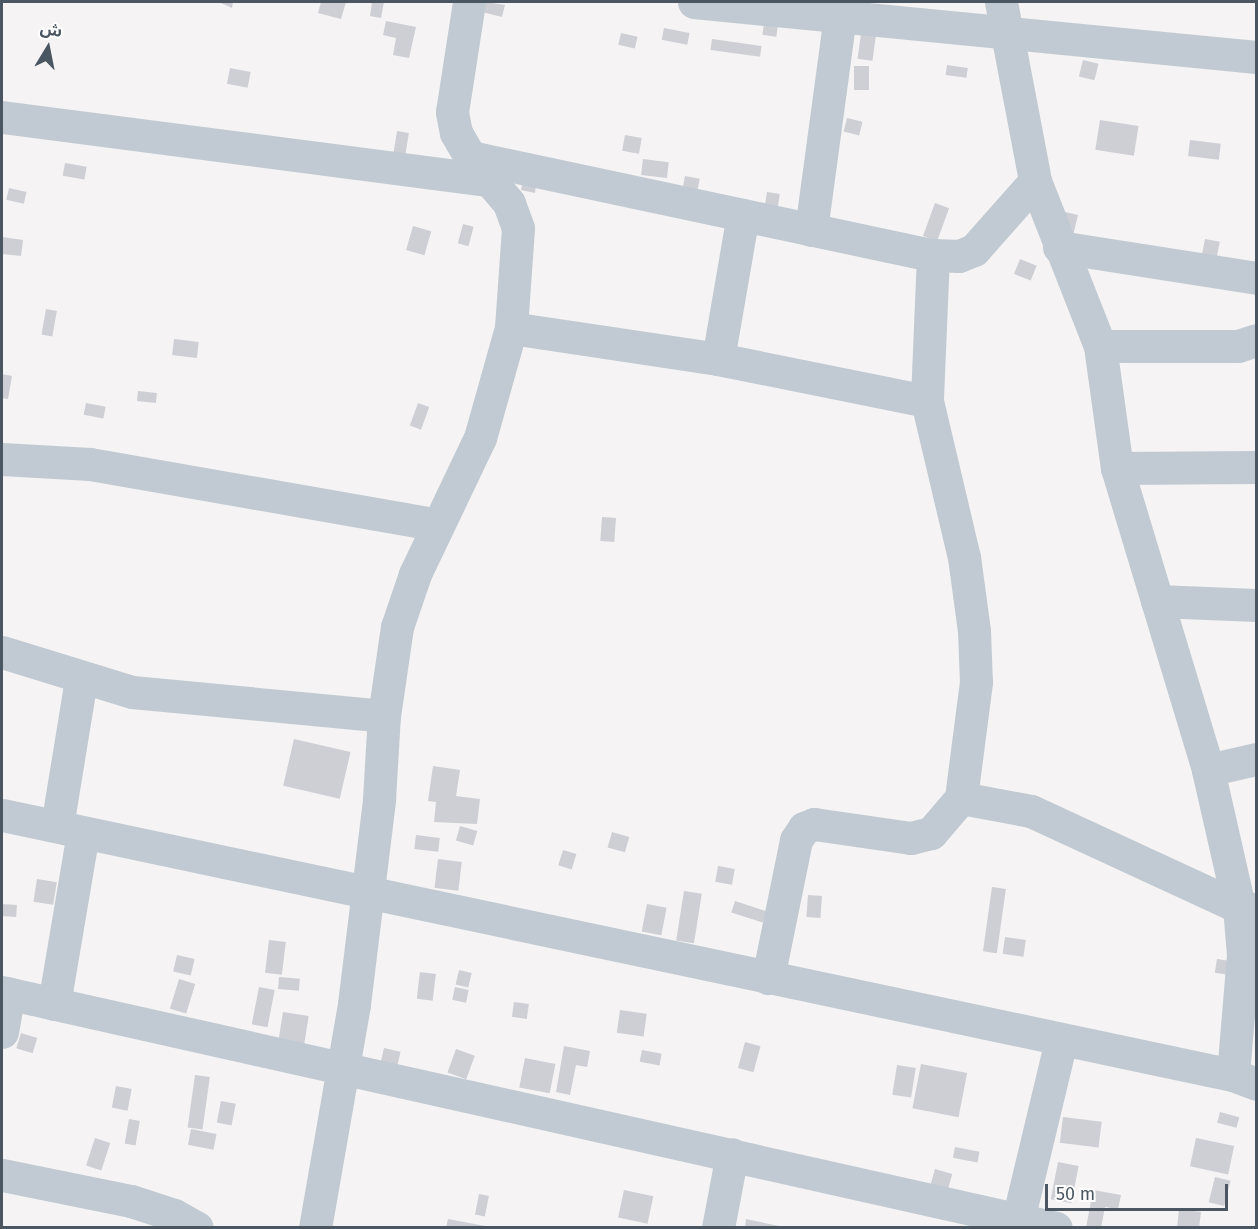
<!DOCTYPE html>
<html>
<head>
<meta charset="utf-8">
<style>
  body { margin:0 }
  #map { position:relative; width:1258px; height:1229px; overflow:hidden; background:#f5f3f3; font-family:"Fira Sans","Noto Sans Arabic",sans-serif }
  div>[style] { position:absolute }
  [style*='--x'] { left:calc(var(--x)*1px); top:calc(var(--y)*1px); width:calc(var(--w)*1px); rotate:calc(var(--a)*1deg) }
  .building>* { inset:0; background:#cdcfd5; transform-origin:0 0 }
  .minor>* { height:33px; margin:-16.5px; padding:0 16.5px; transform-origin:16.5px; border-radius:16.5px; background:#c1cad2 }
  span { translate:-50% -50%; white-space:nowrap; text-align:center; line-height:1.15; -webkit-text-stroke:4.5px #fff; paint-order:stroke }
  .frame { position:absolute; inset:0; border:3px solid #4a5661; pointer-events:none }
  .north { position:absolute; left:18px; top:18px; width:60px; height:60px; -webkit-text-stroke:4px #fff; paint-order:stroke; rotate:10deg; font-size:16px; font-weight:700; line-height:24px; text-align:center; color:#4a5661 }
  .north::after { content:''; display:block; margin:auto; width:21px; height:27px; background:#4a5661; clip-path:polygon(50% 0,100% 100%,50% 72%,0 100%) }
  .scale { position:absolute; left:1045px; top:1184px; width:183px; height:27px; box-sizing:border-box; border:3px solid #4a5661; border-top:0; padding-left:8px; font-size:18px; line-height:21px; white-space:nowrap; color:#4a5661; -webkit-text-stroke:4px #fff; paint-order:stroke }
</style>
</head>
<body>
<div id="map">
  <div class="building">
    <div style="clip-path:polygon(219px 2px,233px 2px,232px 8px)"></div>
    <div style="clip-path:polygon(321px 2px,346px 2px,341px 19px,318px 13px)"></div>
    <div style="clip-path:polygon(372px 2px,384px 2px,381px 18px,370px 16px)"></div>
    <div style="clip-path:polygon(486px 2px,505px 5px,502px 17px,482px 12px)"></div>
    <div style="left:767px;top:2px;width:14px;height:33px;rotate:8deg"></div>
    <div style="clip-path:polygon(386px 21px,416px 27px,409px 58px,393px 55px,396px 38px,383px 35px)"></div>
    <div style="left:862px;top:27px;width:15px;height:32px;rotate:8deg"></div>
    <div style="left:664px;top:28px;width:26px;height:12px;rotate:11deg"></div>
    <div style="left:621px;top:33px;width:17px;height:12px;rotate:13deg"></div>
    <div style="left:712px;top:39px;width:50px;height:11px;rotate:8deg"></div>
    <div style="left:1083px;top:60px;width:16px;height:17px;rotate:14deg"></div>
    <div style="left:947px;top:65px;width:21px;height:10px;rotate:8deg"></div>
    <div style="left:854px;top:66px;width:15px;height:24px"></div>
    <div style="left:230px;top:68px;width:21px;height:16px;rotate:11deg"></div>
    <div style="left:847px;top:118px;width:16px;height:14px;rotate:14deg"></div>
    <div style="left:1100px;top:120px;width:39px;height:30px;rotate:9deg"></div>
    <div style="left:397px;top:131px;width:12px;height:22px;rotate:9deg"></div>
    <div style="left:625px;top:135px;width:17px;height:16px;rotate:10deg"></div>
    <div style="left:1190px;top:140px;width:31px;height:16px;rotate:7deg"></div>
    <div style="left:643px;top:159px;width:26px;height:16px;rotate:7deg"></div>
    <div style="left:65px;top:163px;width:22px;height:13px;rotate:10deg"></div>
    <div style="clip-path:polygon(524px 176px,537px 177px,535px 193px,521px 190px)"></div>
    <div style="left:685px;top:176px;width:15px;height:16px;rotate:11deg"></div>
    <div style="left:9px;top:188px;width:18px;height:12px;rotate:13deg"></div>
    <div style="left:767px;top:192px;width:13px;height:41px;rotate:9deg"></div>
    <div style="left:935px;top:203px;width:15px;height:35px;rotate:20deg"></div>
    <div style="clip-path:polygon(1061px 211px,1078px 215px,1070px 248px)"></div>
    <div style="left:463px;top:224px;width:11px;height:20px;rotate:15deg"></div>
    <div style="left:413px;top:226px;width:19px;height:25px;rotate:16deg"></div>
    <div style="clip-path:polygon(2px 237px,23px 240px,21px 256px,2px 254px)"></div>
    <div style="left:1205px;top:239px;width:15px;height:29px;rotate:11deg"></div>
    <div style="left:1020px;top:259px;width:18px;height:16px;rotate:22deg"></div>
    <div style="left:46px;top:309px;width:11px;height:26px;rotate:10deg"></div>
    <div style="left:174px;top:339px;width:25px;height:16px;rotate:7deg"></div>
    <div style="clip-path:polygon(2px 374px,12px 376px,8px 399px,2px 398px)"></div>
    <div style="left:138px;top:391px;width:19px;height:10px;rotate:6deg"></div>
    <div style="left:86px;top:403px;width:20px;height:12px;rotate:11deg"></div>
    <div style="left:418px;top:403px;width:12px;height:24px;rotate:20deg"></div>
    <div style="left:602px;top:517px;width:14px;height:24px;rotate:4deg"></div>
    <div style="left:294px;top:739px;width:58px;height:48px;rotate:13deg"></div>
    <div style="clip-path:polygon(433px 766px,460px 770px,456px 796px,480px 799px,477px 824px,434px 822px,436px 802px,428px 801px)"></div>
    <div style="left:460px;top:826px;width:18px;height:15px;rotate:16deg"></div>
    <div style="left:612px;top:832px;width:18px;height:16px;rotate:16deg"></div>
    <div style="left:416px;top:835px;width:24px;height:14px;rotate:7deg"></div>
    <div style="left:563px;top:850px;width:14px;height:16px;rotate:17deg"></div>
    <div style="left:438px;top:859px;width:24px;height:29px;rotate:7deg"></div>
    <div style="left:718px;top:866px;width:17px;height:16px;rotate:10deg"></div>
    <div style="left:37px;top:879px;width:20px;height:23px;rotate:9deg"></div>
    <div style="left:992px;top:887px;width:14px;height:65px;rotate:8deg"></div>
    <div style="left:684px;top:891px;width:18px;height:50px;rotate:9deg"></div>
    <div style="left:808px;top:895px;width:14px;height:22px;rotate:4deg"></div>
    <div style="left:735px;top:901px;width:33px;height:12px;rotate:18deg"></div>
    <div style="left:2px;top:904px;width:15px;height:12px;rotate:4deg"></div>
    <div style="left:647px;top:904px;width:20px;height:28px;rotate:11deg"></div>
    <div style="left:1005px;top:937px;width:21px;height:17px;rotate:8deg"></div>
    <div style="left:269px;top:940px;width:17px;height:33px;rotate:7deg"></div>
    <div style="left:177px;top:955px;width:18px;height:17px;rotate:13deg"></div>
    <div style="left:1217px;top:959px;width:13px;height:14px;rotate:9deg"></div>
    <div style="left:459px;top:970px;width:13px;height:15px;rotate:13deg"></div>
    <div style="left:420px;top:972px;width:16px;height:27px;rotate:7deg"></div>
    <div style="left:279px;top:977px;width:21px;height:12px;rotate:5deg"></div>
    <div style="left:179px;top:979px;width:17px;height:31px;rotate:17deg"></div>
    <div style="left:259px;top:987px;width:16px;height:38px;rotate:11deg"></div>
    <div style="left:455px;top:987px;width:14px;height:13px;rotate:12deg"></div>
    <div style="left:514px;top:1002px;width:15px;height:15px;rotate:8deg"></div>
    <div style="left:620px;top:1010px;width:27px;height:23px;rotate:8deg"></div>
    <div style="left:283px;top:1012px;width:26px;height:42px;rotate:9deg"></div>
    <div style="left:21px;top:1033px;width:17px;height:16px;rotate:17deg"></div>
    <div style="left:745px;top:1042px;width:16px;height:27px;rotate:15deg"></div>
    <div style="clip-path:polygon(564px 1046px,590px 1051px,587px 1067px,576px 1065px,570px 1095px,556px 1092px)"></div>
    <div style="left:384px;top:1048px;width:17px;height:31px;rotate:13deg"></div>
    <div style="left:456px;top:1049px;width:20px;height:25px;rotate:20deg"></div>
    <div style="left:642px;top:1050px;width:20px;height:12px;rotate:11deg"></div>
    <div style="left:525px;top:1058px;width:31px;height:30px;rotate:11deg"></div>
    <div style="left:921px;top:1064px;width:47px;height:45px;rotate:11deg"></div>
    <div style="left:897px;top:1065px;width:19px;height:30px;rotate:9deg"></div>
    <div style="left:195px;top:1075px;width:15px;height:53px;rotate:8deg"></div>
    <div style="left:116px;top:1086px;width:16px;height:22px;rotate:11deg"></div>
    <div style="left:221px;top:1101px;width:15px;height:22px;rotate:11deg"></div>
    <div style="left:1220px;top:1112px;width:20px;height:11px;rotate:15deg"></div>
    <div style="left:1063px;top:1117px;width:39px;height:26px;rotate:7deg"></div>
    <div style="left:129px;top:1119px;width:11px;height:25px;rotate:10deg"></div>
    <div style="left:191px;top:1129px;width:26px;height:16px;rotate:11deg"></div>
    <div style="left:95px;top:1138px;width:16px;height:29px;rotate:18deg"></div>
    <div style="left:1196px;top:1138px;width:39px;height:29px;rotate:12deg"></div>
    <div style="left:955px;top:1147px;width:25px;height:11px;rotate:11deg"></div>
    <div style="left:1058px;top:1162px;width:21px;height:38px;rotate:11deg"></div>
    <div style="left:935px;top:1169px;width:18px;height:20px;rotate:16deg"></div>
    <div style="left:1215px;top:1177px;width:16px;height:26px;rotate:14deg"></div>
    <div style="left:624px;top:1190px;width:30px;height:28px;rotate:12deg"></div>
    <div style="clip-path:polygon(1093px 1190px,1121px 1195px,1118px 1209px,1105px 1207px,1101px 1228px,1086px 1228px)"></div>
    <div style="left:479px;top:1194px;width:10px;height:21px;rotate:11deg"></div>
    <div style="clip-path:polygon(1179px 1209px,1201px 1212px,1199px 1228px,1177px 1228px)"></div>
    <div style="clip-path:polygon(448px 1219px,485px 1226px,485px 1228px,446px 1228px)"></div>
    <div style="clip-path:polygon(746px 1219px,779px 1226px,779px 1228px,745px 1228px)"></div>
  </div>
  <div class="minor">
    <div style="--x:694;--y:2;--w:565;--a:5.59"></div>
    <div style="--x:1001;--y:2;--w:182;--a:79.2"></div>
    <div style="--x:1035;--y:181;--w:177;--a:68.5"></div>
    <div style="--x:1100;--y:346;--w:123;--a:82.1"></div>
    <div style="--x:1117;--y:468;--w:315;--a:73.2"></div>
    <div style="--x:1208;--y:770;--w:140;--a:77.2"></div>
    <div style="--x:1239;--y:907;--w:48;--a:85.2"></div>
    <div style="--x:1243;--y:955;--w:120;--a:94.8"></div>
    <div style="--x:1233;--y:1075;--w:25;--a:21"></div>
    <div style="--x:2;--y:117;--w:494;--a:7.4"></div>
    <div style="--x:470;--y:157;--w:473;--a:12"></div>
    <div style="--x:933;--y:255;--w:146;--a:92.4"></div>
    <div style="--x:927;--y:401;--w:160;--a:76.7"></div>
    <div style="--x:964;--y:557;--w:75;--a:82.3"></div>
    <div style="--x:974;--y:631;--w:51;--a:87.8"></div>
    <div style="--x:976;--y:682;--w:117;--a:97.4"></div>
    <div style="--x:961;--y:798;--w:46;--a:130.6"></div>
    <div style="--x:931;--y:833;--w:21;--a:166"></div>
    <div style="--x:911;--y:838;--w:98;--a:-171.8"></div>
    <div style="--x:814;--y:824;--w:11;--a:158"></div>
    <div style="--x:804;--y:828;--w:14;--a:124"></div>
    <div style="--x:796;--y:840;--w:141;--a:101.5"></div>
    <div style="--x:811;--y:230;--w:216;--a:-82.3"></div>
    <div style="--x:1059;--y:247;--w:199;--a:8.9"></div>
    <div style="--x:933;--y:255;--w:26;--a:2"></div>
    <div style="--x:959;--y:256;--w:16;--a:-22"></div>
    <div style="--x:974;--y:250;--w:92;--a:-48.5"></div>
    <div style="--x:511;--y:328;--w:209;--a:8.5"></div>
    <div style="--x:718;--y:359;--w:213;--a:11.4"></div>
    <div style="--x:1100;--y:346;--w:138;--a:0"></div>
    <div style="--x:1238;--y:346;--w:19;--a:-18"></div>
    <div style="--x:718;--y:359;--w:146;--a:-80.2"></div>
    <div style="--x:2;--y:459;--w:88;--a:3.3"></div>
    <div style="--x:90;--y:464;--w:353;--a:9.9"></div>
    <div style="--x:1117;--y:468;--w:139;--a:-0.4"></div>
    <div style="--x:1157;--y:601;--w:99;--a:2.3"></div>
    <div style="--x:2;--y:652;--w:136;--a:17.1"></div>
    <div style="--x:132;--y:692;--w:253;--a:5.4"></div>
    <div style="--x:1208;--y:770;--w:49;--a:-12.9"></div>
    <div style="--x:961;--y:798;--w:71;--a:10.5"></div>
    <div style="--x:1031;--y:811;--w:229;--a:24.8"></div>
    <div style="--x:1239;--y:907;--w:15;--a:8"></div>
    <div style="--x:2;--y:815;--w:1258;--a:11.93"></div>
    <div style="--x:57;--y:826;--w:149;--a:-80.7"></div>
    <div style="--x:2;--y:992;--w:1080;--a:12.62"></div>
    <div style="--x:54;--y:1004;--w:174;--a:-80.4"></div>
    <div style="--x:2;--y:1032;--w:39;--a:-80"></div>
    <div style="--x:2;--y:1175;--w:132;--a:11.4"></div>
    <div style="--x:131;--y:1201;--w:45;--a:18"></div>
    <div style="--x:174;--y:1215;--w:26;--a:29"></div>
    <div style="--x:315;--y:1228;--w:227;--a:-80.1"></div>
    <div style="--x:354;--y:1004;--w:207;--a:-83"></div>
    <div style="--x:379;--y:799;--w:83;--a:-86.6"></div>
    <div style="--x:384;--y:716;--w:90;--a:-81.7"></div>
    <div style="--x:397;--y:627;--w:56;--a:-71.2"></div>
    <div style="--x:415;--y:574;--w:151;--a:-64.5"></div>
    <div style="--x:480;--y:438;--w:114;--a:-74.3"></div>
    <div style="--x:511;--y:328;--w:100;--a:-86"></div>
    <div style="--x:518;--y:228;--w:27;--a:-110"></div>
    <div style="--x:509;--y:203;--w:60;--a:-130.3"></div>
    <div style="--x:470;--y:157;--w:28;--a:-120"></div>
    <div style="--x:456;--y:133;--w:21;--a:-101"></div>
    <div style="--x:452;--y:112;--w:111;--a:-81.2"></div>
    <div style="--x:718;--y:1228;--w:75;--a:-79.3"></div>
    <div style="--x:1016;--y:1228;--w:193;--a:-76.5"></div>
  </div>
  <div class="frame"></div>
  <div class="north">ش</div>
  <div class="scale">50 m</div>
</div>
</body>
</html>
